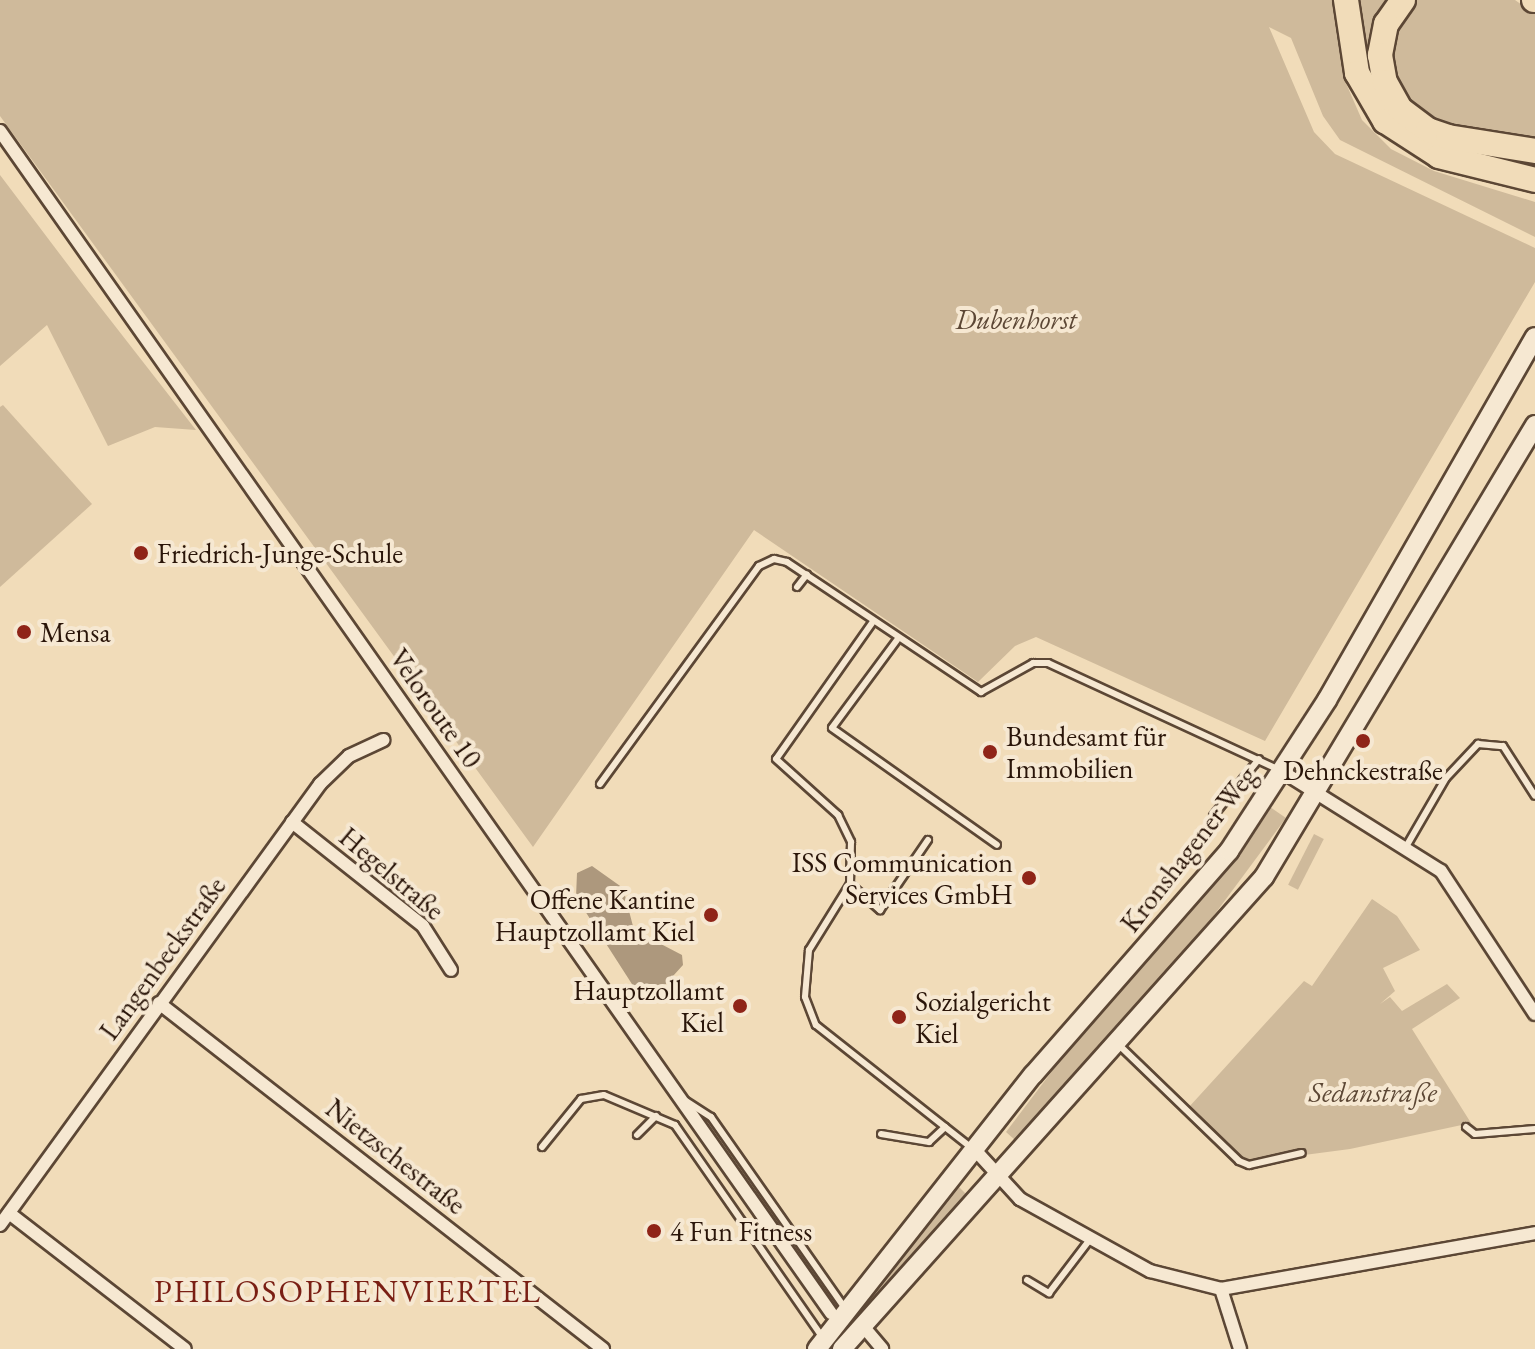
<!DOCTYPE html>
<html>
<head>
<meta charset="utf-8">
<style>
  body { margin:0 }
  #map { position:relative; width:1535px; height:1349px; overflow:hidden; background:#f1dcb9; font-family:"EB Garamond",serif }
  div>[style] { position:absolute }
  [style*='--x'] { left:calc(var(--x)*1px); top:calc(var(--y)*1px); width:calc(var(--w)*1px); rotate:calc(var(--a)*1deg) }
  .green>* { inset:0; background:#cfba9b; transform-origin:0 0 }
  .water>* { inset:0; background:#ad987d }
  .roads { filter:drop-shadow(2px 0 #5c4735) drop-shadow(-2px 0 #5c4735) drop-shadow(0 2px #5c4735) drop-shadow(0 -2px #5c4735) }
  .lane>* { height:6px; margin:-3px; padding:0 3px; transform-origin:3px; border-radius:3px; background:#f6e8d2 }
  .street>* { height:12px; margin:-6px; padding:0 6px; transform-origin:6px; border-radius:6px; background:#f6e8d2 }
  .secondary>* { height:18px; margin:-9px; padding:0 9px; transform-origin:9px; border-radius:9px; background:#f6e8d2 }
  .highway>* { height:24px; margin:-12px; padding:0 12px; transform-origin:12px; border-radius:12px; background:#f1dcb9 }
  .dots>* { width:22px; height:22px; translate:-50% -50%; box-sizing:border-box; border:4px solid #f6e8d2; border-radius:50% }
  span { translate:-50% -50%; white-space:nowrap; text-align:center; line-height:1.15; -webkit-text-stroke:8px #f6e8d2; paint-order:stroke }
  .park-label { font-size:28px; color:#5c4735; font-style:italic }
  .poi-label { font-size:28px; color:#2a1509 }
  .left { translate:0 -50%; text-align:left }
  .right { translate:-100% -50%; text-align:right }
  .street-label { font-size:28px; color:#2a1509 }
  .quarter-label { font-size:32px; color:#7a1f14; letter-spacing:2px }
</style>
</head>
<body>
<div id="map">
  <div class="green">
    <div style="clip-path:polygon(0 0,1333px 0,1345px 81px,1362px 120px,1391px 149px,1434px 171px,1535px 202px,1535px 237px,1340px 140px,1323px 116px,1291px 38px,1269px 27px,1314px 132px,1335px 154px,1535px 248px,1535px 282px,1265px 741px,1036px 637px,1015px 646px,978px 682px,754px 530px,533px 847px,0 116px)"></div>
    <div style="clip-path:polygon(1352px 0,1395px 0,1379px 26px,1374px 62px,1386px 99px,1399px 117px,1438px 141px,1535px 158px,1535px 165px,1436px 146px,1395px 122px,1369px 82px)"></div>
    <div style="clip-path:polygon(1411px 0,1515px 0,1535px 14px,1535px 146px,1456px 134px,1405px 107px,1386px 58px)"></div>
    <div style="clip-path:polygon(0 175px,87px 290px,196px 430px,155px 427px,108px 446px,47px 325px,0 366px)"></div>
    <div style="clip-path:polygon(3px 405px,92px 504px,0 587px,0 407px)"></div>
    <div style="clip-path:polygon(1270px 807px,1286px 818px,1183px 957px,1015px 1140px,1006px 1132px,1081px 1033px,1188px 916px)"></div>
    <div style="left:1314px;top:834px;width:11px;height:57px;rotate:27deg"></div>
    <div style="clip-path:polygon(1372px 899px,1397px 916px,1420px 950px,1383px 968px,1395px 991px,1380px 1004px,1390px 997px,1402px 1011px,1447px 984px,1460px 998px,1412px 1029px,1471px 1123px,1350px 1149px,1250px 1162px,1239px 1158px,1189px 1107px,1304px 981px,1312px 986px)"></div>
    <div style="clip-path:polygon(958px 1186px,967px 1195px,853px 1330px,848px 1325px)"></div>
  </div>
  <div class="water">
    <div style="clip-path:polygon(592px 866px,623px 888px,634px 930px,682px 955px,683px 965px,653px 998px,639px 995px,576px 897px,577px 873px)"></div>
  </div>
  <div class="roads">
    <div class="lane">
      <div style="--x:797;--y:587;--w:16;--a:-52"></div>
      <div style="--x:872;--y:623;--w:166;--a:125.2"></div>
      <div style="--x:776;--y:759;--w:84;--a:42.1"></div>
      <div style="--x:838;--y:815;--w:30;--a:64"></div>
      <div style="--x:851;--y:842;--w:42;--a:91.4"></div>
      <div style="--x:850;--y:884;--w:78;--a:121.8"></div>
      <div style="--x:809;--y:950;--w:47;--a:94.9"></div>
      <div style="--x:805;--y:997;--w:30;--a:69"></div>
      <div style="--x:816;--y:1025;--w:199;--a:38.3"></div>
      <div style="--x:897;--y:640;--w:109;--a:126.5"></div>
      <div style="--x:832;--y:728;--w:202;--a:35.3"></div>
      <div style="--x:600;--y:784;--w:270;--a:-53.9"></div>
      <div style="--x:759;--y:566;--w:17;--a:-25"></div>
      <div style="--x:774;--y:559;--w:13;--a:13"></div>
      <div style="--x:787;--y:562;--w:234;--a:33.8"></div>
      <div style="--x:981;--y:692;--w:60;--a:-29.1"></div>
      <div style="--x:1033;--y:663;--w:15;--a:0"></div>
      <div style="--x:1048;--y:663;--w:255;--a:24.8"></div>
      <div style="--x:1213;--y:816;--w:73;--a:-51.1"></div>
      <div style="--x:1407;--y:845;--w:78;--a:-59.8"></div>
      <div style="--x:1446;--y:778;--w:47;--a:-46.7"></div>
      <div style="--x:1478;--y:744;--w:25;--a:5"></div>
      <div style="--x:1503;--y:746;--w:59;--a:57.4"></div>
      <div style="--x:850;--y:884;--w:40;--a:41"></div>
      <div style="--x:880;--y:910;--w:85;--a:-55.6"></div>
      <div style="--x:1119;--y:1045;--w:167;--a:44"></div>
      <div style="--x:1239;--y:1161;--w:11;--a:22"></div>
      <div style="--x:1249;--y:1165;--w:54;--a:-12.8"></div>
      <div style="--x:686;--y:1101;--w:30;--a:33"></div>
      <div style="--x:711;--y:1117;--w:236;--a:55"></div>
      <div style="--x:1466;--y:1127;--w:11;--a:38"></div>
      <div style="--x:1475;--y:1134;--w:60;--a:-4.8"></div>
      <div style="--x:881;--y:1134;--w:49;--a:9.5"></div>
      <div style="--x:929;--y:1142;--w:22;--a:-43"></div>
      <div style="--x:637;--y:1135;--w:27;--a:-45"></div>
      <div style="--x:542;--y:1147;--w:62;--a:-50.9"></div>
      <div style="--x:581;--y:1099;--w:23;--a:-10"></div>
      <div style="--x:604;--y:1095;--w:77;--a:22.9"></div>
      <div style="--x:675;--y:1125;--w:259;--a:55.2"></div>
      <div style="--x:1027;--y:1280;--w:26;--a:31"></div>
      <div style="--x:1049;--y:1293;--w:69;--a:-52.6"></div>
    </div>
    <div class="street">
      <div style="--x:0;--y:131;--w:1445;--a:54.89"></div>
      <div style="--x:1283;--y:772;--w:186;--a:32.1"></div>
      <div style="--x:1441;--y:871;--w:171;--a:56.7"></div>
      <div style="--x:292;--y:822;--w:167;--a:38.4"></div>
      <div style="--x:423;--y:926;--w:52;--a:57.5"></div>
      <div style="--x:159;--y:1003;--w:563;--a:37.93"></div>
      <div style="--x:976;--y:1151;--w:65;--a:47.5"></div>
      <div style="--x:1020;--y:1199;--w:149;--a:29"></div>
      <div style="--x:1150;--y:1271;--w:73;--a:14.2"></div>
      <div style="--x:1221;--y:1289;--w:319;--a:-10.1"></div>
      <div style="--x:9;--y:1213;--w:222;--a:37.7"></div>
      <div style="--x:0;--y:1225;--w:545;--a:-54.03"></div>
      <div style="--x:320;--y:784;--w:40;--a:-44"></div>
      <div style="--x:349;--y:756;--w:38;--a:-25"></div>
      <div style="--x:1221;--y:1289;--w:63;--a:72.4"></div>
      <div style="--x:863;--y:1326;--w:30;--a:50"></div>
    </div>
    <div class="secondary">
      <div style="--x:817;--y:1349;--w:349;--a:-51.8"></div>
      <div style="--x:1033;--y:1075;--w:298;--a:-48.8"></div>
      <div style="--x:1229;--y:851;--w:180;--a:-57"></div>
      <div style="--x:1327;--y:700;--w:418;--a:-60.2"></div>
      <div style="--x:842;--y:1349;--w:633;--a:-48.2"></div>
      <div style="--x:1264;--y:877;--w:527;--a:-59.05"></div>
    </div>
    <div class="highway">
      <div style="--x:1346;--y:0;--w:74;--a:81.4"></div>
      <div style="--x:1357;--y:73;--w:56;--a:59.7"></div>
      <div style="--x:1385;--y:121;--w:64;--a:32.9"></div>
      <div style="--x:1439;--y:156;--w:99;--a:14"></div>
      <div style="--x:1403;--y:0;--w:29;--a:125"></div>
      <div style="--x:1386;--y:24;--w:32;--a:101"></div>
      <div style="--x:1380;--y:55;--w:27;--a:80"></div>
      <div style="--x:1385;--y:82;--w:31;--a:61"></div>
      <div style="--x:1400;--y:109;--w:35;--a:37"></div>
      <div style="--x:1428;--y:130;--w:21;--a:19"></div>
      <div style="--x:1448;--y:137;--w:88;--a:9.1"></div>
      <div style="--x:1534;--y:0;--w:1;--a:0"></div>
    </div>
  </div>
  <div class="dots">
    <div style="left:141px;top:553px;background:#8f2418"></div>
    <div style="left:24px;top:632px;background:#8f2418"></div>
    <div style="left:1363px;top:741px;background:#8f2418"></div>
    <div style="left:990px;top:752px;background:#8f2418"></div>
    <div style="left:1029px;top:878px;background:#8f2418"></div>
    <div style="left:711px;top:915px;background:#8f2418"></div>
    <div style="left:740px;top:1006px;background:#8f2418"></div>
    <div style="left:899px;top:1017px;background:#8f2418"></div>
    <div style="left:654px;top:1231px;background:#8f2418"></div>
  </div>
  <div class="park-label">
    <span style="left:1016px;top:319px">Dubenhorst</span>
    <span style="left:1373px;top:1092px">Sedanstraße</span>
  </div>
  <div class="poi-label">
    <span class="left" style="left:157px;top:553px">Friedrich-Junge-Schule</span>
    <span class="left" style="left:40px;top:632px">Mensa</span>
    <span class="left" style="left:1006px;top:752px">Bundesamt für<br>Immobilien</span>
    <span style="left:1363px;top:770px">Dehnckestraße</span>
    <span class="right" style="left:1013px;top:878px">ISS Communication<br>Services GmbH</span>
    <span class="right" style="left:695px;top:915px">Offene Kantine<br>Hauptzollamt Kiel</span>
    <span class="right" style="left:724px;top:1006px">Hauptzollamt<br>Kiel</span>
    <span class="left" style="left:915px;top:1017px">Sozialgericht<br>Kiel</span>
    <span class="left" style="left:670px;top:1231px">4 Fun Fitness</span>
  </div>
  <div class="street-label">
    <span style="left:436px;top:708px;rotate:55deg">Veloroute 10</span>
    <span style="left:1188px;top:849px;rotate:-52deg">Kronshagener Weg</span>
    <span style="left:392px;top:873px;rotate:40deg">Hegelstraße</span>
    <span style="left:162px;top:958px;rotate:-54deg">Langenbeckstraße</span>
    <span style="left:396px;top:1156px;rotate:38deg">Nietzschestraße</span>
  </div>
  <div class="quarter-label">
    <span style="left:348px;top:1291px">PHILOSOPHENVIERTEL</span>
  </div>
</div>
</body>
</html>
